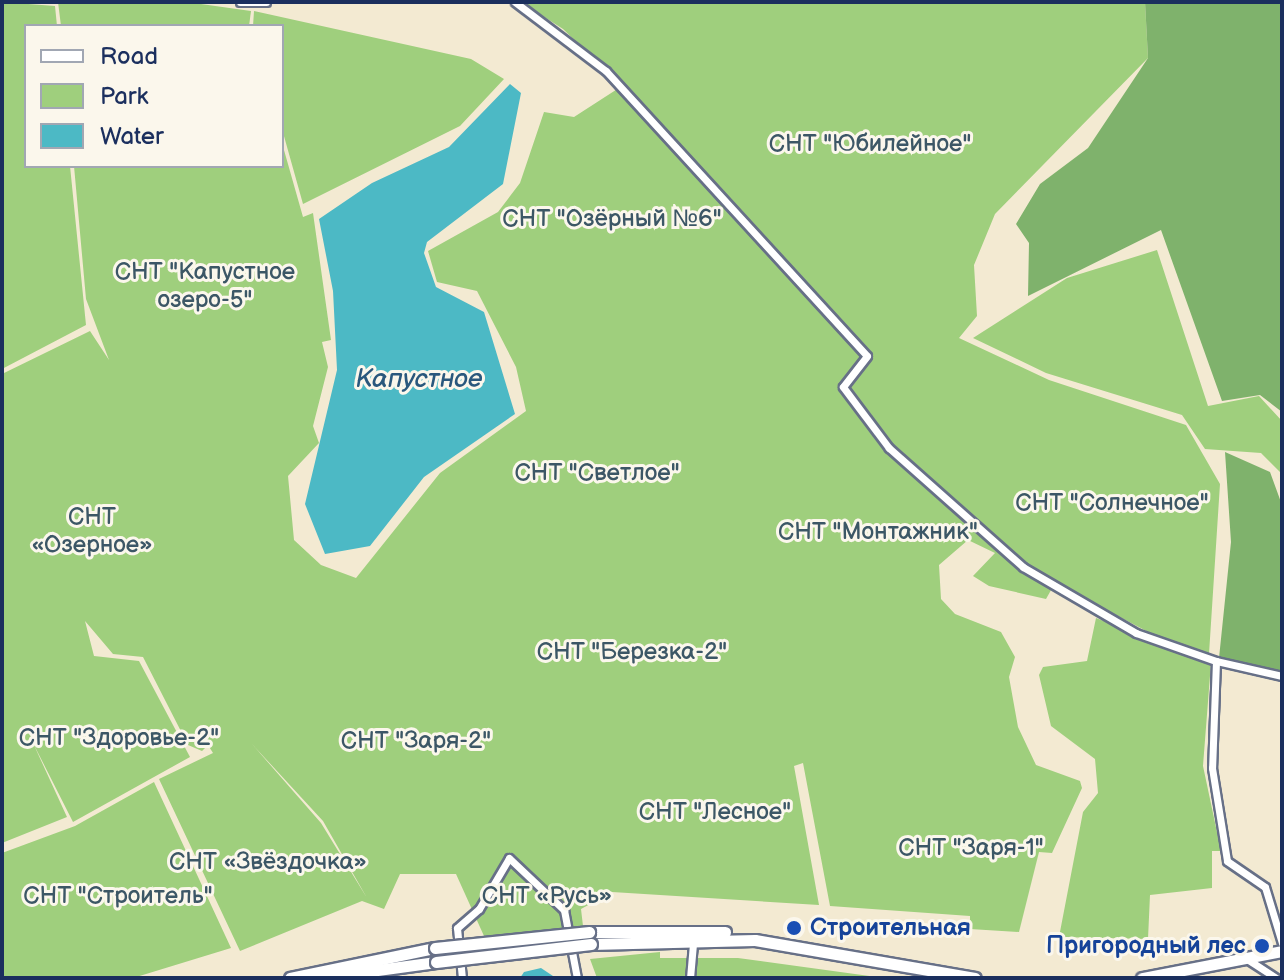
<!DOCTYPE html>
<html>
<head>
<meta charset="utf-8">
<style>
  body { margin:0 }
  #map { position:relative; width:1284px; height:980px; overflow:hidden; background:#f3ead2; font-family:"Balsamiq Sans",sans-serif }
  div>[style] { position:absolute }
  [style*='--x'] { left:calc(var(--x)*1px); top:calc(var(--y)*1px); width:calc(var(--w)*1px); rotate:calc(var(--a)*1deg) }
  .green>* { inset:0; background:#9fcf7d }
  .forest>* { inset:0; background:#7fb26c }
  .water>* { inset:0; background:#4cb9c5 }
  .roads { filter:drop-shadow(2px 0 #677087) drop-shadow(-2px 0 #677087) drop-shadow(0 2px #677087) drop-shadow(0 -2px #677087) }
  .street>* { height:7px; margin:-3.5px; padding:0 3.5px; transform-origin:3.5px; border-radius:3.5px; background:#fff }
  .primary>* { height:11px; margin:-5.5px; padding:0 5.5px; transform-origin:5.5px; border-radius:5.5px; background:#fff }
  .bridges { filter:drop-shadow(2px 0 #677087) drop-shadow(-2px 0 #677087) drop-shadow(0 2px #677087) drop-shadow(0 -2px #677087) }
  .primary-bridge>* { height:11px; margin:-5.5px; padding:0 5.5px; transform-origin:5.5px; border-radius:5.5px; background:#fff }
  .dots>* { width:22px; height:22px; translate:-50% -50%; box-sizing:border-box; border:4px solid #fbf7ec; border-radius:50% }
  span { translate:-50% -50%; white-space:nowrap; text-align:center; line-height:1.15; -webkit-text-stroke:6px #fbf7ec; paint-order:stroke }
  .park-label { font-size:24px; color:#3c5766 }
  .transit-label { font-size:24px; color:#164399; font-weight:700 }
  .left { translate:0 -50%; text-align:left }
  .right { translate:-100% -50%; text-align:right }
  .water-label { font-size:26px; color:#2a587d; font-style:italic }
  .frame { position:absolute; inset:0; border:4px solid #1b2f5e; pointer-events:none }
  .legend { position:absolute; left:24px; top:24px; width:260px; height:144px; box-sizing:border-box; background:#fbf7ec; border:2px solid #a1a7b3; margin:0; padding:10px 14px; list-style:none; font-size:24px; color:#1b2f5e }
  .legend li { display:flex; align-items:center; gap:16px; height:40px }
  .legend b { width:40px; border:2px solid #a1a7b3 }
</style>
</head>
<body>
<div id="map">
  <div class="green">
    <div style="clip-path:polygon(2px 2px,55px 6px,57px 26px,26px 26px,26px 166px,70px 166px,86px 325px,2px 369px)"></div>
    <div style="clip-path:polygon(58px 2px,201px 4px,251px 11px,249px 26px,61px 26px)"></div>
    <div style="clip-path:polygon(evenodd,521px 2px,1145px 2px,1148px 58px,995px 214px,974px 265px,977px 316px,959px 338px,1049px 380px,1186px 425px,1220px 484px,1209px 654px,1154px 635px,1055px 583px,1046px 599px,989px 586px,973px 576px,995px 553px,968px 540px,939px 565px,941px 599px,955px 614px,1001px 632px,1015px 657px,1009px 677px,1018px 727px,1036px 765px,1080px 781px,1082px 788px,1052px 853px,1039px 852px,1019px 932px,970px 929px,970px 916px,830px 906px,803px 763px,794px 766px,819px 905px,612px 892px,581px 909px,583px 926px,484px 936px,456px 874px,400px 874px,384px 909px,362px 901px,240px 951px,159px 779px,213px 753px,208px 745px,202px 751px,188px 745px,143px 657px,113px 654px,85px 621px,94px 656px,139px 661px,190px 757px,73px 822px,33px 743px,67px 817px,2px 843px,2px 374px,90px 331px,109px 360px,86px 299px,74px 166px,282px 166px,282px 143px,303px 217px,313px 213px,331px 340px,322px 342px,328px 367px,313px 426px,319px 443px,288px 476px,294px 540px,321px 565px,356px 578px,440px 473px,526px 411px,516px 367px,477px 291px,437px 282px,428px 251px,498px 212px,520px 183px,544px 112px,574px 117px,622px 86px,563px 29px,521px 2px,252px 744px,323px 821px,367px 898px,321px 823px,252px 744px)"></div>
    <div style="clip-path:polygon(254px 11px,471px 59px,504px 79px,460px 126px,303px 204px,282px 129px,282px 26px,253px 26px)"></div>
    <div style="clip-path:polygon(1157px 250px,1208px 406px,1259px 396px,1282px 421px,1282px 474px,1261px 453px,1205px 449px,1182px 415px,1046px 373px,973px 338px,1067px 278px)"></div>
    <div style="clip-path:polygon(1096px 618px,1211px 663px,1203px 766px,1221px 851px,1212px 851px,1212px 888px,1150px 895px,1148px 939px,1059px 937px,1083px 812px,1098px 793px,1095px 759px,1051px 726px,1039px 675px,1043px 667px,1087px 661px)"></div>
    <div style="clip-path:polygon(154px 782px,231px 948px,133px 978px,2px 978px,2px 853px,75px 826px)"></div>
    <div style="clip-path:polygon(660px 952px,660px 958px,738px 958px,884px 978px,597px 978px,590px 959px)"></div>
  </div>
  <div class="forest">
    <div style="clip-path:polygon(1145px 2px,1282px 2px,1282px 412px,1260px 395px,1222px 401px,1161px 230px,1028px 296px,1029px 243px,1016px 224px,1040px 184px,1088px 148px,1148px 58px)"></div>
    <div style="clip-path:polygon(1225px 452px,1270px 472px,1282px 505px,1282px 672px,1219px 658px,1231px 542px)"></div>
  </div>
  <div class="water">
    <div style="clip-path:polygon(510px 84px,521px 93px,503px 184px,427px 242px,424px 253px,436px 287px,484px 312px,515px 414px,424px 477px,370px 546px,325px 554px,305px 504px,337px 370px,333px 291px,319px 219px,372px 183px,449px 147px)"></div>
    <div style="clip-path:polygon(541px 968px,556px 978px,520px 978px,524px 972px)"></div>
  </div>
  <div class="roads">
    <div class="street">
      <div style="--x:240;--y:2;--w:26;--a:0"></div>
      <div style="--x:515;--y:2;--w:114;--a:37.2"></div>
      <div style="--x:606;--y:71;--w:386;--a:47.5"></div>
      <div style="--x:867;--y:356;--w:39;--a:128"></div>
      <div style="--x:843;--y:387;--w:76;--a:53"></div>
      <div style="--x:889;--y:448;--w:179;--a:41.6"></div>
      <div style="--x:1023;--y:567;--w:131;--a:30.3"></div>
      <div style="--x:1136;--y:633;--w:85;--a:19.3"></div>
      <div style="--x:1282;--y:676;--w:68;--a:-167.2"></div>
      <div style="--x:1216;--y:661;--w:107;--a:92.1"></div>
      <div style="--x:1212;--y:768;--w:94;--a:80.8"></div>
      <div style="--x:1227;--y:861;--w:46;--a:34.4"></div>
      <div style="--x:1265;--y:887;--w:59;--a:73.1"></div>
      <div style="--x:1247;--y:959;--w:35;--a:33"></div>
      <div style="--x:462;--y:978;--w:50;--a:-95.7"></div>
      <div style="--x:457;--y:928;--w:29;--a:-41"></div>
      <div style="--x:479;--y:909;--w:59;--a:-59.5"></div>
      <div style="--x:509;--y:858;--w:76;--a:43.4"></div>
      <div style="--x:564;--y:910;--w:69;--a:79.2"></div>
      <div style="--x:690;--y:978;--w:38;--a:-85"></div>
    </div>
    <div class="primary">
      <div style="--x:589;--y:932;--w:136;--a:0"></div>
      <div style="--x:591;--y:944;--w:164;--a:-1.4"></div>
      <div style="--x:755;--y:940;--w:223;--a:9.8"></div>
      <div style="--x:290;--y:978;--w:148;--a:-11.7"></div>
      <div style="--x:319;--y:978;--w:118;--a:-7.8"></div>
      <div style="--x:1142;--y:978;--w:143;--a:-10.9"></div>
    </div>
  </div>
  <div class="bridges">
    <div class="primary-bridge">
      <div style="--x:435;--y:948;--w:155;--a:-5.9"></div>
      <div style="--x:436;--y:962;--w:156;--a:-6.6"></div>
    </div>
  </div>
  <div class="dots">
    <div style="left:794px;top:928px;background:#1a4fb4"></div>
    <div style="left:1262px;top:946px;background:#1a4fb4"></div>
  </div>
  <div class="park-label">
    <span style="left:870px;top:144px">СНТ "Юбилейное"</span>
    <span style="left:612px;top:219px">СНТ "Озёрный №6"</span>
    <span style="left:205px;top:286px">СНТ "Капустное<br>озеро-5"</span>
    <span style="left:597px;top:473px">СНТ "Светлое"</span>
    <span style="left:1112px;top:503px">СНТ "Солнечное"</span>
    <span style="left:92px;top:531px">СНТ<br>«Озерное»</span>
    <span style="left:878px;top:532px">СНТ "Монтажник"</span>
    <span style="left:632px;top:652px">СНТ "Березка-2"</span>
    <span style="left:119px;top:738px">СНТ "Здоровье-2"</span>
    <span style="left:416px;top:741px">СНТ "Заря-2"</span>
    <span style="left:715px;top:812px">СНТ "Лесное"</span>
    <span style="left:971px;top:848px">СНТ "Заря-1"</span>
    <span style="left:268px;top:862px">СНТ «Звёздочка»</span>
    <span style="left:118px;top:896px">СНТ "Строитель"</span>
    <span style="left:547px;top:896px">СНТ «Русь»</span>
  </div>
  <div class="transit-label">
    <span class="left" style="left:810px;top:928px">Строительная</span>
    <span class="right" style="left:1246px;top:946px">Пригородный лес</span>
  </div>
  <div class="water-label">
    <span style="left:419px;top:380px">Капустное</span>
  </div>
  <div class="frame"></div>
  <ul class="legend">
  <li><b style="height:10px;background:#fff"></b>Road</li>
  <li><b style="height:22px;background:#9fcf7d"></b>Park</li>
  <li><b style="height:22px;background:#4cb9c5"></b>Water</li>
  </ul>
</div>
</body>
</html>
